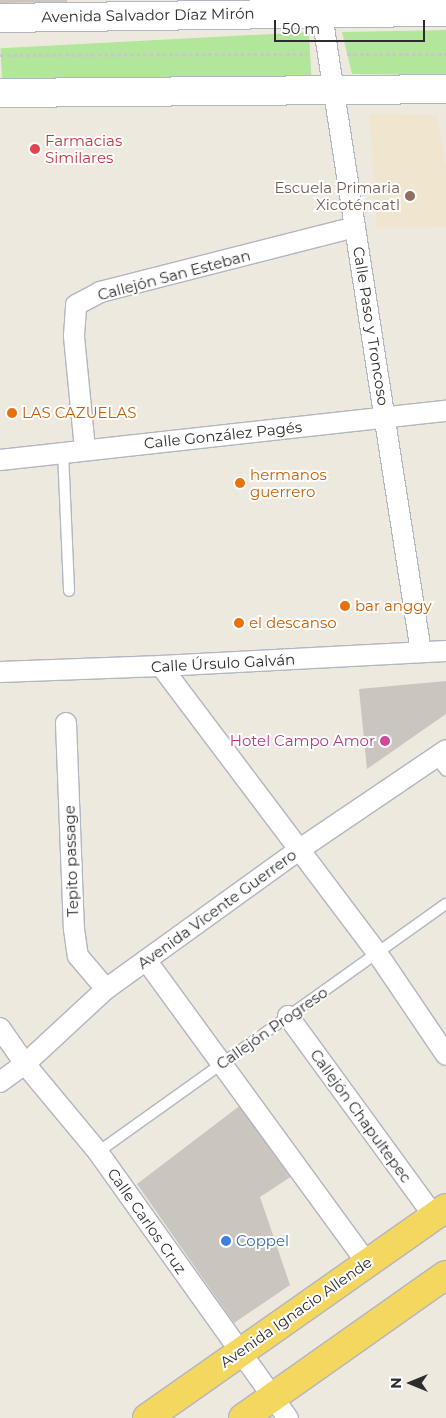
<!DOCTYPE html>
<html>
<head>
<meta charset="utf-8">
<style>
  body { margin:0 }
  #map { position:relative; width:446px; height:1418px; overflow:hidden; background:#eee9df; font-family:Montserrat,sans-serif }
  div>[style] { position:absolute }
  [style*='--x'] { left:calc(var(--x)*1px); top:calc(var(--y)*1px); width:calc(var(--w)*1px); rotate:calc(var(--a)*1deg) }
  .education>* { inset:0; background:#f0e6cf }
  .green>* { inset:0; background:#b2e69b; transform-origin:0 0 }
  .building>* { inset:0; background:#cac5bf }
  .path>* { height:3px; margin-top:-1.5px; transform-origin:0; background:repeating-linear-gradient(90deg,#c8c8c8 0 4px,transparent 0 6.5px) }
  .roads { filter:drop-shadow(1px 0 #b3b5c0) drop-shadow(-1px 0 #b3b5c0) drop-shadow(0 1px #b3b5c0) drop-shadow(0 -1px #b3b5c0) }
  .lane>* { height:10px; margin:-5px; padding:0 5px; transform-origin:5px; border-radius:5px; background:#fff }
  .street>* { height:20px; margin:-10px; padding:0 10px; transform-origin:10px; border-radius:10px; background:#fff }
  .secondary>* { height:28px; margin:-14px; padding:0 14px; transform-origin:14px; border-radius:14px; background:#fff }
  .primary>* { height:28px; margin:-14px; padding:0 14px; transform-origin:14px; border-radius:14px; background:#f4d75f }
  .dots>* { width:14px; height:14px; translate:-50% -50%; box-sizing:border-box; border:2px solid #fff; border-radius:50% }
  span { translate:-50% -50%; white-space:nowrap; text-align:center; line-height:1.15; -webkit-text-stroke:4px #fff; paint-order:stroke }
  .street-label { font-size:15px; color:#2d2d2d }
  .health-label { font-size:15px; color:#be3a42 }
  .left { translate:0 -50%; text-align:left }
  .education-label { font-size:15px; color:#785e54 }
  .right { translate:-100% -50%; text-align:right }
  .food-label { font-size:15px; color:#c56008 }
  .hotel-label { font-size:15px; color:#b23c85 }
  .shop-label { font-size:15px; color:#366cbe }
  .north { position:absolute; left:386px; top:1358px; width:50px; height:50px; -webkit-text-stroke:4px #fff; paint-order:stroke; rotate:270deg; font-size:14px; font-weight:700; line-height:20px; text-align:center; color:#2d2d2d }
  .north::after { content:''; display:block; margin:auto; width:18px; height:22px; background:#2d2d2d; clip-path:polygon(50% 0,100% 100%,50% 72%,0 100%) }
  .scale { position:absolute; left:274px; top:20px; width:151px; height:22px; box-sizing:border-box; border:2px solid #2d2d2d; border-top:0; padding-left:6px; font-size:15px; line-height:18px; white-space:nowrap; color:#2d2d2d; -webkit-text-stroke:4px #fff; paint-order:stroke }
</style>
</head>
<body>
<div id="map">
  <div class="education">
    <div style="clip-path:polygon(369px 114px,437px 115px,446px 165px,446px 227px,377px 228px)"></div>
  </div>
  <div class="green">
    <div style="clip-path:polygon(446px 30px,446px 75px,352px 74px,342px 32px)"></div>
    <div style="left:309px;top:32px;width:44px;height:309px;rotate:87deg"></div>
  </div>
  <div class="building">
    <div style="clip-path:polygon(0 0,67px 0,67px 2px,0 3px)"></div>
    <div style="clip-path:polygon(446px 681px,446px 714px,367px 769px,359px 689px)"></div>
    <div style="clip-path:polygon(242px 1104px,295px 1174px,260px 1197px,290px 1285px,234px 1323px,137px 1184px)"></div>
  </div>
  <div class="path">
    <div style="--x:347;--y:54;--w:99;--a:0"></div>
    <div style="--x:0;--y:55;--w:308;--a:-0.2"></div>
  </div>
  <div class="roads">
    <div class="lane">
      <div style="--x:63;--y:452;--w:139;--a:87.5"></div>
      <div style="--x:436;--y:758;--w:16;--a:52"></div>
      <div style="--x:98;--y:1152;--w:427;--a:-35.5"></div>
    </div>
    <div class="street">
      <div style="--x:320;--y:2;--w:658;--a:81.17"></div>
      <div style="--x:85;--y:449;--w:114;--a:-95.6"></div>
      <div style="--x:74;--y:336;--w:31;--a:-86"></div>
      <div style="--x:76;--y:305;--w:27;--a:-28"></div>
      <div style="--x:100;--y:292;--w:263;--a:-14.3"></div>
      <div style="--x:0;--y:460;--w:449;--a:-6.3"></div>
      <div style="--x:161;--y:666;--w:359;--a:53"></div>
      <div style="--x:377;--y:953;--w:123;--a:55.9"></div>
      <div style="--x:0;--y:672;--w:161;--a:-2.1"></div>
      <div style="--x:161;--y:666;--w:285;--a:-3"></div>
      <div style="--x:66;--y:723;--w:206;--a:87.8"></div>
      <div style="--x:74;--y:929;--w:27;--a:82"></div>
      <div style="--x:78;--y:956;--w:43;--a:49.7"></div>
      <div style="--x:146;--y:960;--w:374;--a:53.9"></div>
      <div style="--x:288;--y:1016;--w:248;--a:53.9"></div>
      <div style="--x:0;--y:1028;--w:44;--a:55.2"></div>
      <div style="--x:25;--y:1064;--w:114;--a:50.3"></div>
      <div style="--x:98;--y:1152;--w:327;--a:54.5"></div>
      <div style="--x:0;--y:1082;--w:31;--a:-36"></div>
      <div style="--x:25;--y:1064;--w:110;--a:-42.8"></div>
      <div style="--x:106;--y:989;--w:239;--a:-35.8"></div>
      <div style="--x:300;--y:849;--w:176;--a:-34.1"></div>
    </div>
    <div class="secondary">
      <div style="--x:0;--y:18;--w:446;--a:-0.8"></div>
      <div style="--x:0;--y:93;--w:446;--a:-0.5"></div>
    </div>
    <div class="primary">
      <div style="--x:147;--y:1418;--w:365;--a:-35.1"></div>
      <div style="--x:243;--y:1418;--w:248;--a:-35.2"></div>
    </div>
  </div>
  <div class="dots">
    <div style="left:35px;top:149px;background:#e0444e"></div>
    <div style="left:410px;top:196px;background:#8d6e63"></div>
    <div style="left:12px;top:413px;background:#e8710a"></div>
    <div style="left:240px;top:483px;background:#e8710a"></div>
    <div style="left:345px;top:606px;background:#e8710a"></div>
    <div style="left:239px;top:623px;background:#e8710a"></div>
    <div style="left:385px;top:741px;background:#d1479c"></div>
    <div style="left:226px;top:1241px;background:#3f7fe0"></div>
  </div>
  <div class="street-label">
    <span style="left:148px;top:15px;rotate:-1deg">Avenida Salvador Díaz Mirón</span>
    <span style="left:174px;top:275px;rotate:-15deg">Callejón San Esteban</span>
    <span style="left:371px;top:326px;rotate:81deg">Calle Paso y Troncoso</span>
    <span style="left:223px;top:435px;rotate:-6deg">Calle González Pagés</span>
    <span style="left:223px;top:663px;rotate:-3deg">Calle Úrsulo Galván</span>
    <span style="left:71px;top:861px;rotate:-92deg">Tepito passage</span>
    <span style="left:217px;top:909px;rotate:-36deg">Avenida Vicente Guerrero</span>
    <span style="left:272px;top:1028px;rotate:-35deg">Callejón Progreso</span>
    <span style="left:361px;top:1116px;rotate:54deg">Callejón Chapultepec</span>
    <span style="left:147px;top:1221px;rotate:55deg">Calle Carlos Cruz</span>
    <span style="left:296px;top:1312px;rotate:-35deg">Avenida Ignacio Allende</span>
  </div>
  <div class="health-label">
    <span class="left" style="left:45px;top:149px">Farmacias<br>Similares</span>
  </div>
  <div class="education-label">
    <span class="right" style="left:400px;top:196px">Escuela Primaria<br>Xicoténcatl</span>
  </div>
  <div class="food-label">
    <span class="left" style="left:22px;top:413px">LAS CAZUELAS</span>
    <span class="left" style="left:250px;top:483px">hermanos<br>guerrero</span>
    <span class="left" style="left:355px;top:606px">bar anggy</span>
    <span class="left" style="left:249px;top:623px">el descanso</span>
  </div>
  <div class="hotel-label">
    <span class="right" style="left:375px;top:741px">Hotel Campo Amor</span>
  </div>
  <div class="shop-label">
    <span class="left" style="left:236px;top:1241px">Coppel</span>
  </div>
  <div class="north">N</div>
  <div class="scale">50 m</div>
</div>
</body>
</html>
